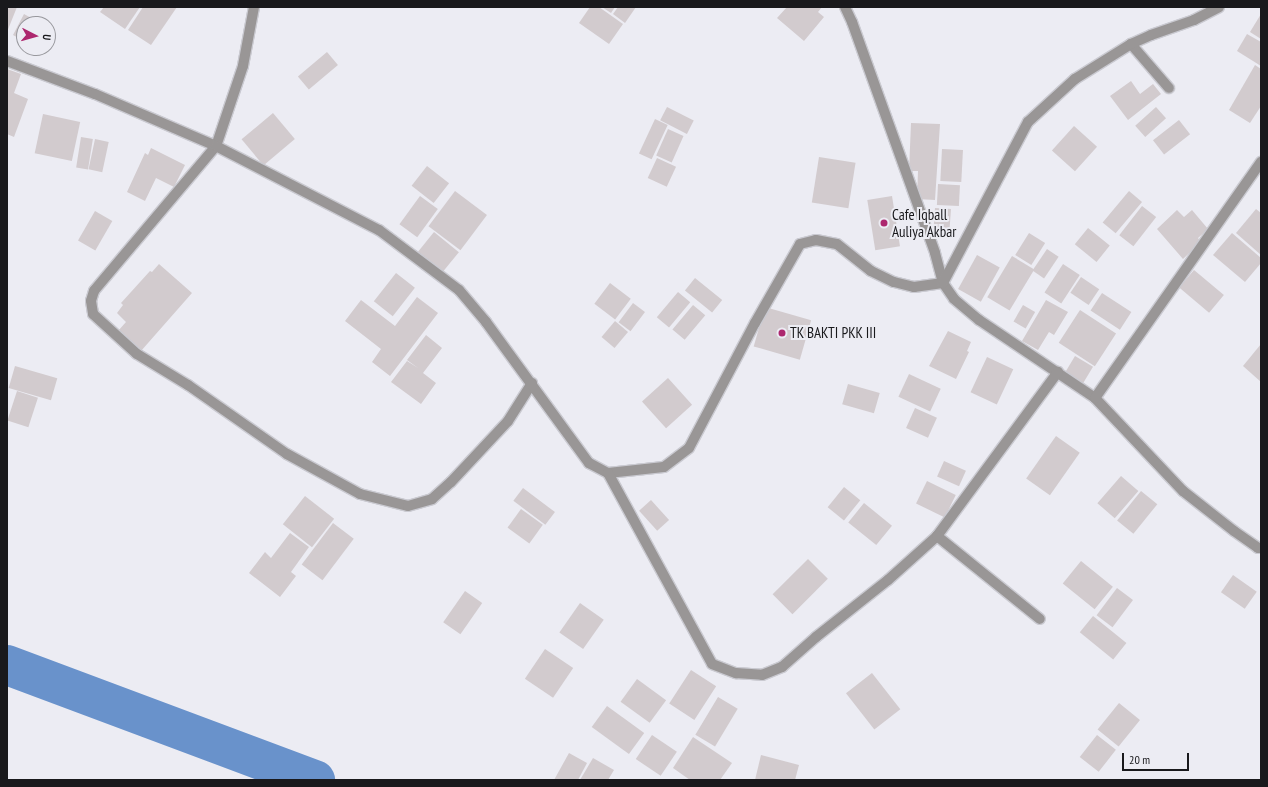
<!DOCTYPE html>
<html>
<head>
<meta charset="utf-8">
<style>
  body { margin:0 }
  #map { position:relative; width:1268px; height:787px; overflow:hidden; background:#ececf3; font-family:"PT Sans Narrow",sans-serif }
  div>[style] { position:absolute }
  [style*='--x'] { left:calc(var(--x)*1px); top:calc(var(--y)*1px); width:calc(var(--w)*1px); rotate:calc(var(--a)*1deg) }
  .river>* { height:40px; margin:-20px; padding:0 20px; transform-origin:20px; border-radius:20px; background:#6992cb }
  .building>* { inset:0; background:#d2cbce; transform-origin:0 0 }
  .roads { filter:drop-shadow(1px 0 #cacad1) drop-shadow(-1px 0 #cacad1) drop-shadow(0 1px #cacad1) drop-shadow(0 -1px #cacad1) }
  .street>* { height:10px; margin:-5px; padding:0 5px; transform-origin:5px; border-radius:5px; background:#999696 }
  .dots>* { width:11px; height:11px; translate:-50% -50%; box-sizing:border-box; border:2px solid #ececf3; border-radius:50% }
  span { translate:-50% -50%; white-space:nowrap; text-align:center; line-height:1.15; -webkit-text-stroke:4px #ececf3; paint-order:stroke }
  .poi-label { font-size:15px; color:#19191c }
  .left { translate:0 -50%; text-align:left }
  .frame { position:absolute; inset:0; border:8px solid #19191c; pointer-events:none }
  .north { position:absolute; left:16px; top:16px; width:40px; height:40px; box-sizing:border-box; background:#ececf3; border:1px solid #98989d; border-radius:50%; rotate:96deg; font-size:11px; font-weight:700; line-height:16px; text-align:center; color:#19191c }
  .north::after { content:''; display:block; margin:auto; width:14px; height:18px; background:#ad276e; clip-path:polygon(50% 0,100% 100%,50% 72%,0 100%) }
  .scale { position:absolute; left:1122px; top:753px; width:67px; height:18px; box-sizing:border-box; border:2px solid #19191c; border-top:0; padding-left:5px; font-size:12px; line-height:14px; white-space:nowrap; color:#19191c; -webkit-text-stroke:3px #ececf3; paint-order:stroke }
</style>
</head>
<body>
<div id="map">
  <div class="river">
    <div style="--x:7;--y:665;--w:329;--a:20.5"></div>
  </div>
  <div class="building">
    <div style="clip-path:polygon(7px 7px,17px 7px,7px 32px)"></div>
    <div style="clip-path:polygon(104px 7px,140px 7px,125px 29px,100px 12px)"></div>
    <div style="clip-path:polygon(143px 7px,177px 7px,151px 45px,128px 30px)"></div>
    <div style="clip-path:polygon(590px 7px,599px 7px,623px 24px,609px 44px,579px 23px)"></div>
    <div style="clip-path:polygon(602px 7px,615px 7px,611px 13px)"></div>
    <div style="clip-path:polygon(618px 7px,636px 7px,625px 23px,613px 14px)"></div>
    <div style="clip-path:polygon(787px 7px,822px 7px,818px 12px,824px 17px,804px 41px,777px 18px)"></div>
    <div style="clip-path:polygon(24px 14px,42px 24px,24px 24px,24px 41px,13px 35px)"></div>
    <div style="clip-path:polygon(1261px 14px,1261px 39px,1250px 32px)"></div>
    <div style="clip-path:polygon(1247px 34px,1261px 42px,1261px 66px,1237px 51px)"></div>
    <div style="left:327px;top:52px;width:17px;height:38px;rotate:50deg"></div>
    <div style="clip-path:polygon(1255px 65px,1261px 69px,1261px 106px,1250px 123px,1229px 110px)"></div>
    <div style="clip-path:polygon(7px 69px,21px 74px,14px 93px,28px 99px,14px 137px,7px 134px)"></div>
    <div style="clip-path:polygon(1131px 81px,1140px 94px,1153px 84px,1161px 94px,1128px 120px,1110px 96px)"></div>
    <div style="left:667px;top:107px;width:30px;height:15px;rotate:27deg"></div>
    <div style="left:1156px;top:107px;width:15px;height:28px;rotate:48deg"></div>
    <div style="left:273px;top:113px;width:34px;height:41px;rotate:50deg"></div>
    <div style="left:43px;top:114px;width:38px;height:40px;rotate:12deg"></div>
    <div style="left:655px;top:119px;width:14px;height:38px;rotate:25deg"></div>
    <div style="left:1179px;top:120px;width:18px;height:33px;rotate:52deg"></div>
    <div style="clip-path:polygon(911px 123px,940px 124px,935px 200px,917px 199px,918px 171px,909px 171px)"></div>
    <div style="left:1074px;top:126px;width:31px;height:33px;rotate:42deg"></div>
    <div style="left:668px;top:129px;width:17px;height:29px;rotate:24deg"></div>
    <div style="left:81px;top:137px;width:12px;height:31px;rotate:9deg"></div>
    <div style="left:95px;top:139px;width:14px;height:31px;rotate:12deg"></div>
    <div style="clip-path:polygon(151px 148px,185px 165px,174px 187px,156px 178px,145px 201px,127px 192px,145px 153px,148px 155px)"></div>
    <div style="left:942px;top:149px;width:21px;height:32px;rotate:3deg"></div>
    <div style="left:819px;top:157px;width:37px;height:46px;rotate:9deg"></div>
    <div style="left:657px;top:158px;width:21px;height:22px;rotate:25deg"></div>
    <div style="left:427px;top:166px;width:28px;height:25px;rotate:38deg"></div>
    <div style="left:938px;top:184px;width:22px;height:21px;rotate:3deg"></div>
    <div style="left:455px;top:191px;width:40px;height:44px;rotate:37deg"></div>
    <div style="left:1129px;top:191px;width:17px;height:41px;rotate:40deg"></div>
    <div style="left:420px;top:196px;width:22px;height:35px;rotate:36deg"></div>
    <div style="left:892px;top:196px;width:51px;height:25px;rotate:81deg"></div>
    <div style="left:1142px;top:206px;width:18px;height:37px;rotate:38deg"></div>
    <div style="left:935px;top:208px;width:16px;height:29px;rotate:4deg"></div>
    <div style="clip-path:polygon(1256px 209px,1261px 213px,1261px 255px,1236px 233px)"></div>
    <div style="clip-path:polygon(1177px 210px,1184px 217px,1192px 210px,1208px 229px,1198px 238px,1201px 242px,1183px 259px,1157px 229px)"></div>
    <div style="left:95px;top:211px;width:20px;height:34px;rotate:30deg"></div>
    <div style="left:1088px;top:228px;width:28px;height:21px;rotate:39deg"></div>
    <div style="left:434px;top:232px;width:32px;height:27px;rotate:39deg"></div>
    <div style="left:1029px;top:233px;width:19px;height:26px;rotate:32deg"></div>
    <div style="clip-path:polygon(1232px 233px,1261px 258px,1261px 263px,1245px 282px,1213px 255px)"></div>
    <div style="left:1047px;top:249px;width:14px;height:26px;rotate:34deg"></div>
    <div style="left:977px;top:255px;width:26px;height:39px;rotate:29deg"></div>
    <div style="left:1012px;top:256px;width:26px;height:48px;rotate:31deg"></div>
    <div style="clip-path:polygon(159px 264px,192px 293px,141px 351px,118px 331px,126px 322px,117px 313px,123px 305px,121px 303px,150px 271px,152px 272px)"></div>
    <div style="left:1063px;top:264px;width:20px;height:34px;rotate:33deg"></div>
    <div style="left:1194px;top:270px;width:39px;height:23px;rotate:40deg"></div>
    <div style="left:396px;top:273px;width:24px;height:36px;rotate:38deg"></div>
    <div style="left:1081px;top:277px;width:22px;height:19px;rotate:34deg"></div>
    <div style="left:695px;top:278px;width:35px;height:16px;rotate:39deg"></div>
    <div style="left:610px;top:283px;width:26px;height:26px;rotate:37deg"></div>
    <div style="left:678px;top:292px;width:16px;height:33px;rotate:40deg"></div>
    <div style="left:1102px;top:293px;width:35px;height:21px;rotate:33deg"></div>
    <div style="clip-path:polygon(417px 297px,438px 313px,390px 376px,372px 362px,381px 349px,345px 321px,361px 300px,395px 326px)"></div>
    <div style="clip-path:polygon(1046px 300px,1068px 312px,1054px 335px,1049px 332px,1038px 350px,1022px 341px)"></div>
    <div style="left:633px;top:303px;width:15px;height:24px;rotate:37deg"></div>
    <div style="left:693px;top:305px;width:16px;height:32px;rotate:40deg"></div>
    <div style="left:1023px;top:305px;width:14px;height:19px;rotate:30deg"></div>
    <div style="left:765px;top:307px;width:48px;height:41px;rotate:16deg"></div>
    <div style="left:1080px;top:310px;width:43px;height:39px;rotate:33deg"></div>
    <div style="left:615px;top:321px;width:17px;height:21px;rotate:40deg"></div>
    <div style="clip-path:polygon(948px 331px,971px 342px,967px 351px,969px 352px,956px 379px,929px 366px)"></div>
    <div style="clip-path:polygon(426px 335px,442px 348px,423px 373px,436px 383px,421px 404px,391px 382px,407px 361px,418px 368px,407px 360px)"></div>
    <div style="clip-path:polygon(1261px 344px,1261px 382px,1243px 366px)"></div>
    <div style="left:1075px;top:356px;width:21px;height:21px;rotate:31deg"></div>
    <div style="left:987px;top:357px;width:29px;height:39px;rotate:25deg"></div>
    <div style="left:15px;top:366px;width:44px;height:23px;rotate:16deg"></div>
    <div style="left:909px;top:374px;width:35px;height:25px;rotate:25deg"></div>
    <div style="left:668px;top:378px;width:36px;height:35px;rotate:48deg"></div>
    <div style="left:848px;top:384px;width:33px;height:21px;rotate:16deg"></div>
    <div style="left:17px;top:391px;width:22px;height:31px;rotate:18deg"></div>
    <div style="left:915px;top:408px;width:24px;height:22px;rotate:24deg"></div>
    <div style="left:1056px;top:436px;width:29px;height:52px;rotate:35deg"></div>
    <div style="left:944px;top:461px;width:24px;height:17px;rotate:24deg"></div>
    <div style="left:1121px;top:476px;width:23px;height:36px;rotate:41deg"></div>
    <div style="left:927px;top:481px;width:32px;height:25px;rotate:26deg"></div>
    <div style="left:844px;top:487px;width:21px;height:26px;rotate:39deg"></div>
    <div style="left:523px;top:488px;width:40px;height:16px;rotate:37deg"></div>
    <div style="left:1141px;top:491px;width:21px;height:38px;rotate:39deg"></div>
    <div style="left:305px;top:496px;width:37px;height:36px;rotate:38deg"></div>
    <div style="left:651px;top:500px;width:27px;height:16px;rotate:48deg"></div>
    <div style="left:864px;top:503px;width:36px;height:25px;rotate:39deg"></div>
    <div style="left:521px;top:509px;width:27px;height:23px;rotate:36deg"></div>
    <div style="left:333px;top:523px;width:26px;height:52px;rotate:37deg"></div>
    <div style="clip-path:polygon(290px 533px,309px 547px,291px 572px,296px 576px,280px 597px,249px 573px,265px 552px,271px 558px)"></div>
    <div style="left:808px;top:559px;width:28px;height:50px;rotate:45deg"></div>
    <div style="left:1081px;top:561px;width:41px;height:29px;rotate:39deg"></div>
    <div style="left:1233px;top:575px;width:29px;height:21px;rotate:35deg"></div>
    <div style="left:1117px;top:588px;width:20px;height:34px;rotate:37deg"></div>
    <div style="left:465px;top:591px;width:21px;height:38px;rotate:35deg"></div>
    <div style="left:580px;top:603px;width:29px;height:36px;rotate:35deg"></div>
    <div style="left:1093px;top:616px;width:43px;height:21px;rotate:39deg"></div>
    <div style="left:545px;top:649px;width:34px;height:36px;rotate:34deg"></div>
    <div style="left:691px;top:670px;width:30px;height:40px;rotate:33deg"></div>
    <div style="left:872px;top:673px;width:46px;height:33px;rotate:52deg"></div>
    <div style="left:637px;top:679px;width:36px;height:28px;rotate:36deg"></div>
    <div style="left:718px;top:697px;width:23px;height:44px;rotate:31deg"></div>
    <div style="left:1119px;top:703px;width:27px;height:34px;rotate:39deg"></div>
    <div style="left:607px;top:706px;width:46px;height:26px;rotate:36deg"></div>
    <div style="left:652px;top:735px;width:30px;height:29px;rotate:34deg"></div>
    <div style="left:1097px;top:735px;width:24px;height:28px;rotate:38deg"></div>
    <div style="clip-path:polygon(693px 737px,732px 763px,720px 780px,690px 780px,673px 768px)"></div>
    <div style="clip-path:polygon(569px 753px,587px 763px,578px 780px,554px 780px)"></div>
    <div style="clip-path:polygon(761px 755px,799px 765px,795px 780px,755px 780px)"></div>
    <div style="clip-path:polygon(593px 758px,614px 770px,608px 780px,580px 780px)"></div>
  </div>
  <div class="roads">
    <div class="street">
      <div style="--x:254;--y:7;--w:60;--a:100.6"></div>
      <div style="--x:243;--y:66;--w:84;--a:108.6"></div>
      <div style="--x:216;--y:146;--w:189;--a:130.1"></div>
      <div style="--x:94;--y:291;--w:10;--a:107"></div>
      <div style="--x:91;--y:301;--w:13;--a:81"></div>
      <div style="--x:93;--y:314;--w:59;--a:42.3"></div>
      <div style="--x:137;--y:354;--w:60;--a:31.3"></div>
      <div style="--x:188;--y:385;--w:121;--a:34.9"></div>
      <div style="--x:287;--y:454;--w:83;--a:28.7"></div>
      <div style="--x:360;--y:494;--w:49;--a:14"></div>
      <div style="--x:408;--y:506;--w:25;--a:-16"></div>
      <div style="--x:432;--y:499;--w:25;--a:-42"></div>
      <div style="--x:451;--y:482;--w:83;--a:-46.9"></div>
      <div style="--x:508;--y:421;--w:45;--a:-57.7"></div>
      <div style="--x:845;--y:7;--w:17;--a:65"></div>
      <div style="--x:852;--y:22;--w:245;--a:70.2"></div>
      <div style="--x:935;--y:253;--w:31;--a:75"></div>
      <div style="--x:943;--y:283;--w:19;--a:55"></div>
      <div style="--x:954;--y:299;--w:33;--a:40"></div>
      <div style="--x:979;--y:320;--w:140;--a:33.9"></div>
      <div style="--x:1095;--y:398;--w:128;--a:46.6"></div>
      <div style="--x:1183;--y:491;--w:65;--a:38.1"></div>
      <div style="--x:1234;--y:531;--w:29;--a:35"></div>
      <div style="--x:1258;--y:548;--w:3;--a:0"></div>
      <div style="--x:1131;--y:44;--w:58;--a:49.2"></div>
      <div style="--x:7;--y:61;--w:94;--a:20.6"></div>
      <div style="--x:95;--y:94;--w:132;--a:23.3"></div>
      <div style="--x:216;--y:146;--w:183;--a:27.3"></div>
      <div style="--x:379;--y:230;--w:100;--a:36.9"></div>
      <div style="--x:459;--y:290;--w:42;--a:49.8"></div>
      <div style="--x:486;--y:322;--w:175;--a:53.9"></div>
      <div style="--x:589;--y:463;--w:21;--a:28"></div>
      <div style="--x:608;--y:473;--w:56;--a:-6.1"></div>
      <div style="--x:664;--y:467;--w:31;--a:-37"></div>
      <div style="--x:689;--y:448;--w:141;--a:-62.2"></div>
      <div style="--x:755;--y:323;--w:91;--a:-60.3"></div>
      <div style="--x:800;--y:244;--w:16;--a:-14"></div>
      <div style="--x:816;--y:240;--w:21;--a:11"></div>
      <div style="--x:837;--y:244;--w:43;--a:38.5"></div>
      <div style="--x:871;--y:271;--w:25;--a:26"></div>
      <div style="--x:894;--y:282;--w:21;--a:14"></div>
      <div style="--x:914;--y:287;--w:29;--a:-8"></div>
      <div style="--x:943;--y:283;--w:182;--a:-62.2"></div>
      <div style="--x:1028;--y:122;--w:64;--a:-42.5"></div>
      <div style="--x:1075;--y:79;--w:66;--a:-32"></div>
      <div style="--x:1131;--y:44;--w:22;--a:-24"></div>
      <div style="--x:1151;--y:35;--w:46;--a:-19.2"></div>
      <div style="--x:1194;--y:20;--w:28;--a:-27"></div>
      <div style="--x:1095;--y:398;--w:289;--a:-54.9"></div>
      <div style="--x:608;--y:473;--w:217;--a:61.4"></div>
      <div style="--x:712;--y:664;--w:26;--a:21"></div>
      <div style="--x:736;--y:673;--w:26;--a:4"></div>
      <div style="--x:762;--y:675;--w:22;--a:-22"></div>
      <div style="--x:782;--y:667;--w:45;--a:-41.4"></div>
      <div style="--x:816;--y:637;--w:92;--a:-38.4"></div>
      <div style="--x:888;--y:580;--w:66;--a:-41.9"></div>
      <div style="--x:937;--y:536;--w:204;--a:-53.6"></div>
      <div style="--x:937;--y:536;--w:132;--a:38.9"></div>
    </div>
  </div>
  <div class="dots">
    <div style="left:884px;top:223px;background:#ad276e"></div>
    <div style="left:782px;top:333px;background:#ad276e"></div>
  </div>
  <div class="poi-label">
    <span class="left" style="left:892px;top:223px">Cafe Iqball<br>Auliya Akbar</span>
    <span class="left" style="left:790px;top:333px">TK BAKTI PKK III</span>
  </div>
  <div class="frame"></div>
  <div class="north">U</div>
  <div class="scale">20 m</div>
</div>
</body>
</html>
